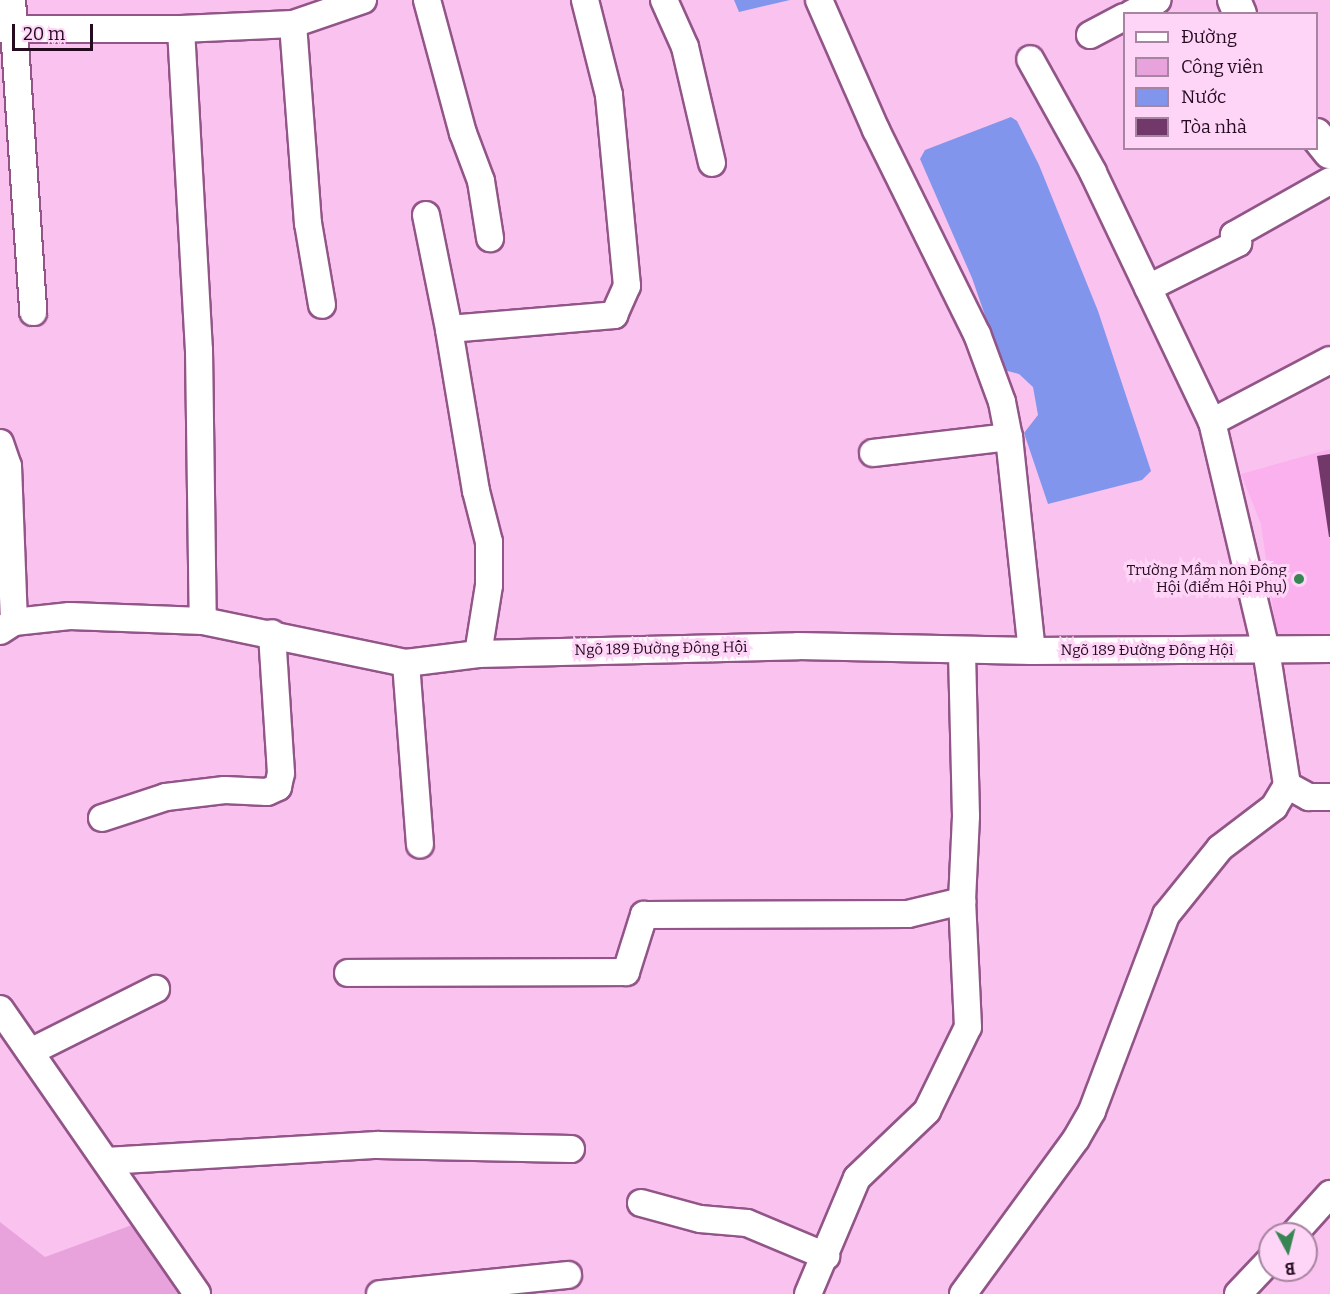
<!DOCTYPE html>
<html>
<head>
<meta charset="utf-8">
<style>
  body { margin:0 }
  #map { position:relative; width:1330px; height:1294px; overflow:hidden; background:#fac2ef; font-family:Bitter,serif }
  div>[style] { position:absolute }
  [style*='--x'] { left:calc(var(--x)*1px); top:calc(var(--y)*1px); width:calc(var(--w)*1px); rotate:calc(var(--a)*1deg) }
  .built>* { inset:0; background:#fcb1ef }
  .green>* { inset:0; background:#e9a3dc }
  .water>* { inset:0; background:#8195ed }
  .building>* { inset:0; background:#73386a }
  .roads { filter:drop-shadow(2px 0 #925588) drop-shadow(-2px 0 #925588) drop-shadow(0 2px #925588) drop-shadow(0 -2px #925588) }
  .minor>* { height:26px; margin:-13px; padding:0 13px; transform-origin:13px; border-radius:13px; background:#fff }
  .tertiary>* { height:32px; margin:-16px; padding:0 16px; transform-origin:16px; border-radius:16px; background:#fff }
  .dots>* { width:16px; height:16px; translate:-50% -50%; box-sizing:border-box; border:3px solid #ffd5f7; border-radius:50% }
  span { translate:-50% -50%; white-space:nowrap; text-align:center; line-height:1.15; -webkit-text-stroke:6px #ffd5f7; paint-order:stroke }
  .poi-label { font-size:15px; color:#240b20 }
  .right { translate:-100% -50%; text-align:right }
  .street-label { font-size:15px; color:#240b20 }
  .legend { position:absolute; left:1123px; top:12px; width:195px; height:138px; box-sizing:border-box; background:#ffd5f7; border:2px solid #a784a1; margin:0; padding:8px 10px; list-style:none; font-size:18px; color:#240b20 }
  .legend li { display:flex; align-items:center; gap:12px; height:30px }
  .legend b { width:30px; border:2px solid #a784a1 }
  .north { position:absolute; left:1258px; top:1222px; width:60px; height:60px; box-sizing:border-box; background:#ffd5f7; border:2px solid #a784a1; border-radius:50%; rotate:173deg; font-size:16px; font-weight:700; line-height:24px; text-align:center; color:#240b20 }
  .north::after { content:''; display:block; margin:auto; width:21px; height:27px; background:#388554; clip-path:polygon(50% 0,100% 100%,50% 72%,0 100%) }
  .scale { position:absolute; left:12px; top:24px; width:81px; height:27px; box-sizing:border-box; border:3px solid #240b20; border-top:0; padding-left:8px; font-size:18px; line-height:21px; white-space:nowrap; color:#240b20; -webkit-text-stroke:4px #ffd5f7; paint-order:stroke }
</style>
</head>
<body>
<div id="map">
  <div class="built">
    <div style="clip-path:polygon(1330px 449px,1330px 634px,1277px 637px,1261px 524px,1241px 474px)"></div>
  </div>
  <div class="green">
    <div style="clip-path:polygon(0 1222px,45px 1257px,140px 1222px,189px 1294px,0 1294px)"></div>
  </div>
  <div class="water">
    <div style="clip-path:polygon(734px 0,790px 0,739px 12px)"></div>
    <div style="clip-path:polygon(1011px 117px,1017px 121px,1039px 165px,1098px 311px,1151px 471px,1142px 480px,1048px 504px,1024px 433px,1038px 415px,1033px 387px,1019px 374px,1004px 370px,972px 278px,920px 159px,925px 150px)"></div>
  </div>
  <div class="building">
    <div style="clip-path:polygon(1330px 454px,1330px 537px,1329px 537px,1317px 456px)"></div>
  </div>
  <div class="roads">
    <div class="minor">
      <div style="--x:12;--y:0;--w:313;--a:86.1"></div>
      <div style="--x:427;--y:0;--w:138;--a:74.9"></div>
      <div style="--x:463;--y:133;--w:51;--a:69.4"></div>
      <div style="--x:481;--y:181;--w:58;--a:81"></div>
      <div style="--x:664;--y:0;--w:51;--a:65.9"></div>
      <div style="--x:685;--y:47;--w:119;--a:76.9"></div>
      <div style="--x:819;--y:0;--w:142;--a:66.3"></div>
      <div style="--x:876;--y:130;--w:228;--a:63.7"></div>
      <div style="--x:977;--y:334;--w:72;--a:69.8"></div>
      <div style="--x:1002;--y:402;--w:36;--a:79"></div>
      <div style="--x:1009;--y:437;--w:215;--a:83.9"></div>
      <div style="--x:1131;--y:14;--w:30;--a:-28"></div>
      <div style="--x:293;--y:24;--w:200;--a:85.7"></div>
      <div style="--x:308;--y:223;--w:83;--a:80.3"></div>
      <div style="--x:0;--y:29;--w:181;--a:0"></div>
      <div style="--x:181;--y:29;--w:112;--a:-2.6"></div>
      <div style="--x:293;--y:24;--w:74;--a:-18.9"></div>
      <div style="--x:181;--y:29;--w:322;--a:86.8"></div>
      <div style="--x:199;--y:350;--w:271;--a:89.2"></div>
      <div style="--x:1090;--y:35;--w:38;--a:-28"></div>
      <div style="--x:426;--y:215;--w:116;--a:78.6"></div>
      <div style="--x:1148;--y:288;--w:101;--a:-26.6"></div>
      <div style="--x:1238;--y:243;--w:9;--a:-117"></div>
      <div style="--x:1234;--y:235;--w:110;--a:-29.4"></div>
      <div style="--x:1212;--y:422;--w:133;--a:-27.7"></div>
      <div style="--x:0;--y:443;--w:24;--a:71"></div>
      <div style="--x:8;--y:466;--w:156;--a:87.8"></div>
      <div style="--x:873;--y:453;--w:137;--a:-6.7"></div>
      <div style="--x:0;--y:631;--w:17;--a:-33"></div>
      <div style="--x:14;--y:622;--w:56;--a:-6.1"></div>
      <div style="--x:70;--y:616;--w:133;--a:2.2"></div>
      <div style="--x:203;--y:621;--w:207;--a:11.7"></div>
      <div style="--x:406;--y:663;--w:73;--a:-7.1"></div>
      <div style="--x:478;--y:654;--w:320;--a:-1.4"></div>
      <div style="--x:798;--y:646;--w:234;--a:1.2"></div>
      <div style="--x:1032;--y:651;--w:298;--a:-0.4"></div>
      <div style="--x:478;--y:654;--w:70;--a:-80.9"></div>
      <div style="--x:489;--y:585;--w:43;--a:-90"></div>
      <div style="--x:489;--y:542;--w:53;--a:-104.3"></div>
      <div style="--x:476;--y:491;--w:164;--a:-99.5"></div>
      <div style="--x:449;--y:329;--w:166;--a:-4.8"></div>
      <div style="--x:614;--y:315;--w:32;--a:-66"></div>
      <div style="--x:627;--y:286;--w:192;--a:-95.4"></div>
      <div style="--x:609;--y:95;--w:98;--a:-104.2"></div>
      <div style="--x:406;--y:663;--w:182;--a:85.6"></div>
      <div style="--x:1287;--y:785;--w:25;--a:29"></div>
      <div style="--x:1309;--y:797;--w:21;--a:0"></div>
      <div style="--x:102;--y:818;--w:67;--a:-18.2"></div>
      <div style="--x:166;--y:797;--w:59;--a:-6.8"></div>
      <div style="--x:225;--y:790;--w:42;--a:2.7"></div>
      <div style="--x:267;--y:792;--w:12;--a:-24"></div>
      <div style="--x:278;--y:787;--w:14;--a:-78"></div>
      <div style="--x:281;--y:773;--w:140;--a:-93.7"></div>
      <div style="--x:348;--y:973;--w:278;--a:-0.2"></div>
      <div style="--x:626;--y:972;--w:60;--a:-72.5"></div>
      <div style="--x:644;--y:915;--w:264;--a:-0.2"></div>
      <div style="--x:908;--y:914;--w:56;--a:-13.5"></div>
      <div style="--x:0;--y:1009;--w:346;--a:55.3"></div>
      <div style="--x:30;--y:1052;--w:141;--a:-26.6"></div>
      <div style="--x:106;--y:1161;--w:272;--a:-3.4"></div>
      <div style="--x:378;--y:1145;--w:193;--a:1.2"></div>
      <div style="--x:641;--y:1203;--w:61;--a:15.2"></div>
      <div style="--x:700;--y:1219;--w:47;--a:4.9"></div>
      <div style="--x:747;--y:1223;--w:86;--a:22.7"></div>
      <div style="--x:1294;--y:1234;--w:54;--a:-48"></div>
      <div style="--x:380;--y:1294;--w:189;--a:-5.8"></div>
      <div style="--x:808;--y:1294;--w:126;--a:-67.1"></div>
      <div style="--x:857;--y:1178;--w:97;--a:-43.7"></div>
      <div style="--x:927;--y:1111;--w:93;--a:-64"></div>
      <div style="--x:968;--y:1027;--w:126;--a:-92.7"></div>
      <div style="--x:962;--y:901;--w:85;--a:-87.3"></div>
      <div style="--x:966;--y:816;--w:166;--a:-91.4"></div>
      <div style="--x:963;--y:1294;--w:192;--a:-53.9"></div>
      <div style="--x:1076;--y:1139;--w:32;--a:-60"></div>
      <div style="--x:1092;--y:1111;--w:210;--a:-69.3"></div>
      <div style="--x:1166;--y:915;--w:86;--a:-51.1"></div>
      <div style="--x:1220;--y:848;--w:68;--a:-37.2"></div>
      <div style="--x:1274;--y:807;--w:26;--a:-59"></div>
      <div style="--x:1287;--y:785;--w:137;--a:-98.8"></div>
      <div style="--x:1266;--y:650;--w:234;--a:-103.3"></div>
      <div style="--x:1212;--y:422;--w:277;--a:-115.5"></div>
      <div style="--x:1093;--y:172;--w:129;--a:-119.1"></div>
      <div style="--x:1238;--y:1294;--w:47;--a:-46.7"></div>
    </div>
    <div class="tertiary">
      <div style="--x:1234;--y:0;--w:15;--a:67"></div>
      <div style="--x:1316;--y:135;--w:22;--a:51"></div>
    </div>
  </div>
  <div class="dots">
    <div style="left:1299px;top:579px;background:#388554"></div>
  </div>
  <div class="poi-label">
    <span class="right" style="left:1287px;top:579px">Trường Mầm non Đông<br>Hội (điểm Hội Phụ)</span>
  </div>
  <div class="street-label">
    <span style="left:661px;top:649px;rotate:-1deg">Ngõ 189 Đường Đông Hội</span>
    <span style="left:1147px;top:651px">Ngõ 189 Đường Đông Hội</span>
  </div>
  <ul class="legend">
  <li><b style="height:8px;background:#fff"></b>Đường</li>
  <li><b style="height:16px;background:#e9a3dc"></b>Công viên</li>
  <li><b style="height:16px;background:#8195ed"></b>Nước</li>
  <li><b style="height:16px;background:#73386a"></b>Tòa nhà</li>
  </ul>
  <div class="north">B</div>
  <div class="scale">20 m</div>
</div>
</body>
</html>
